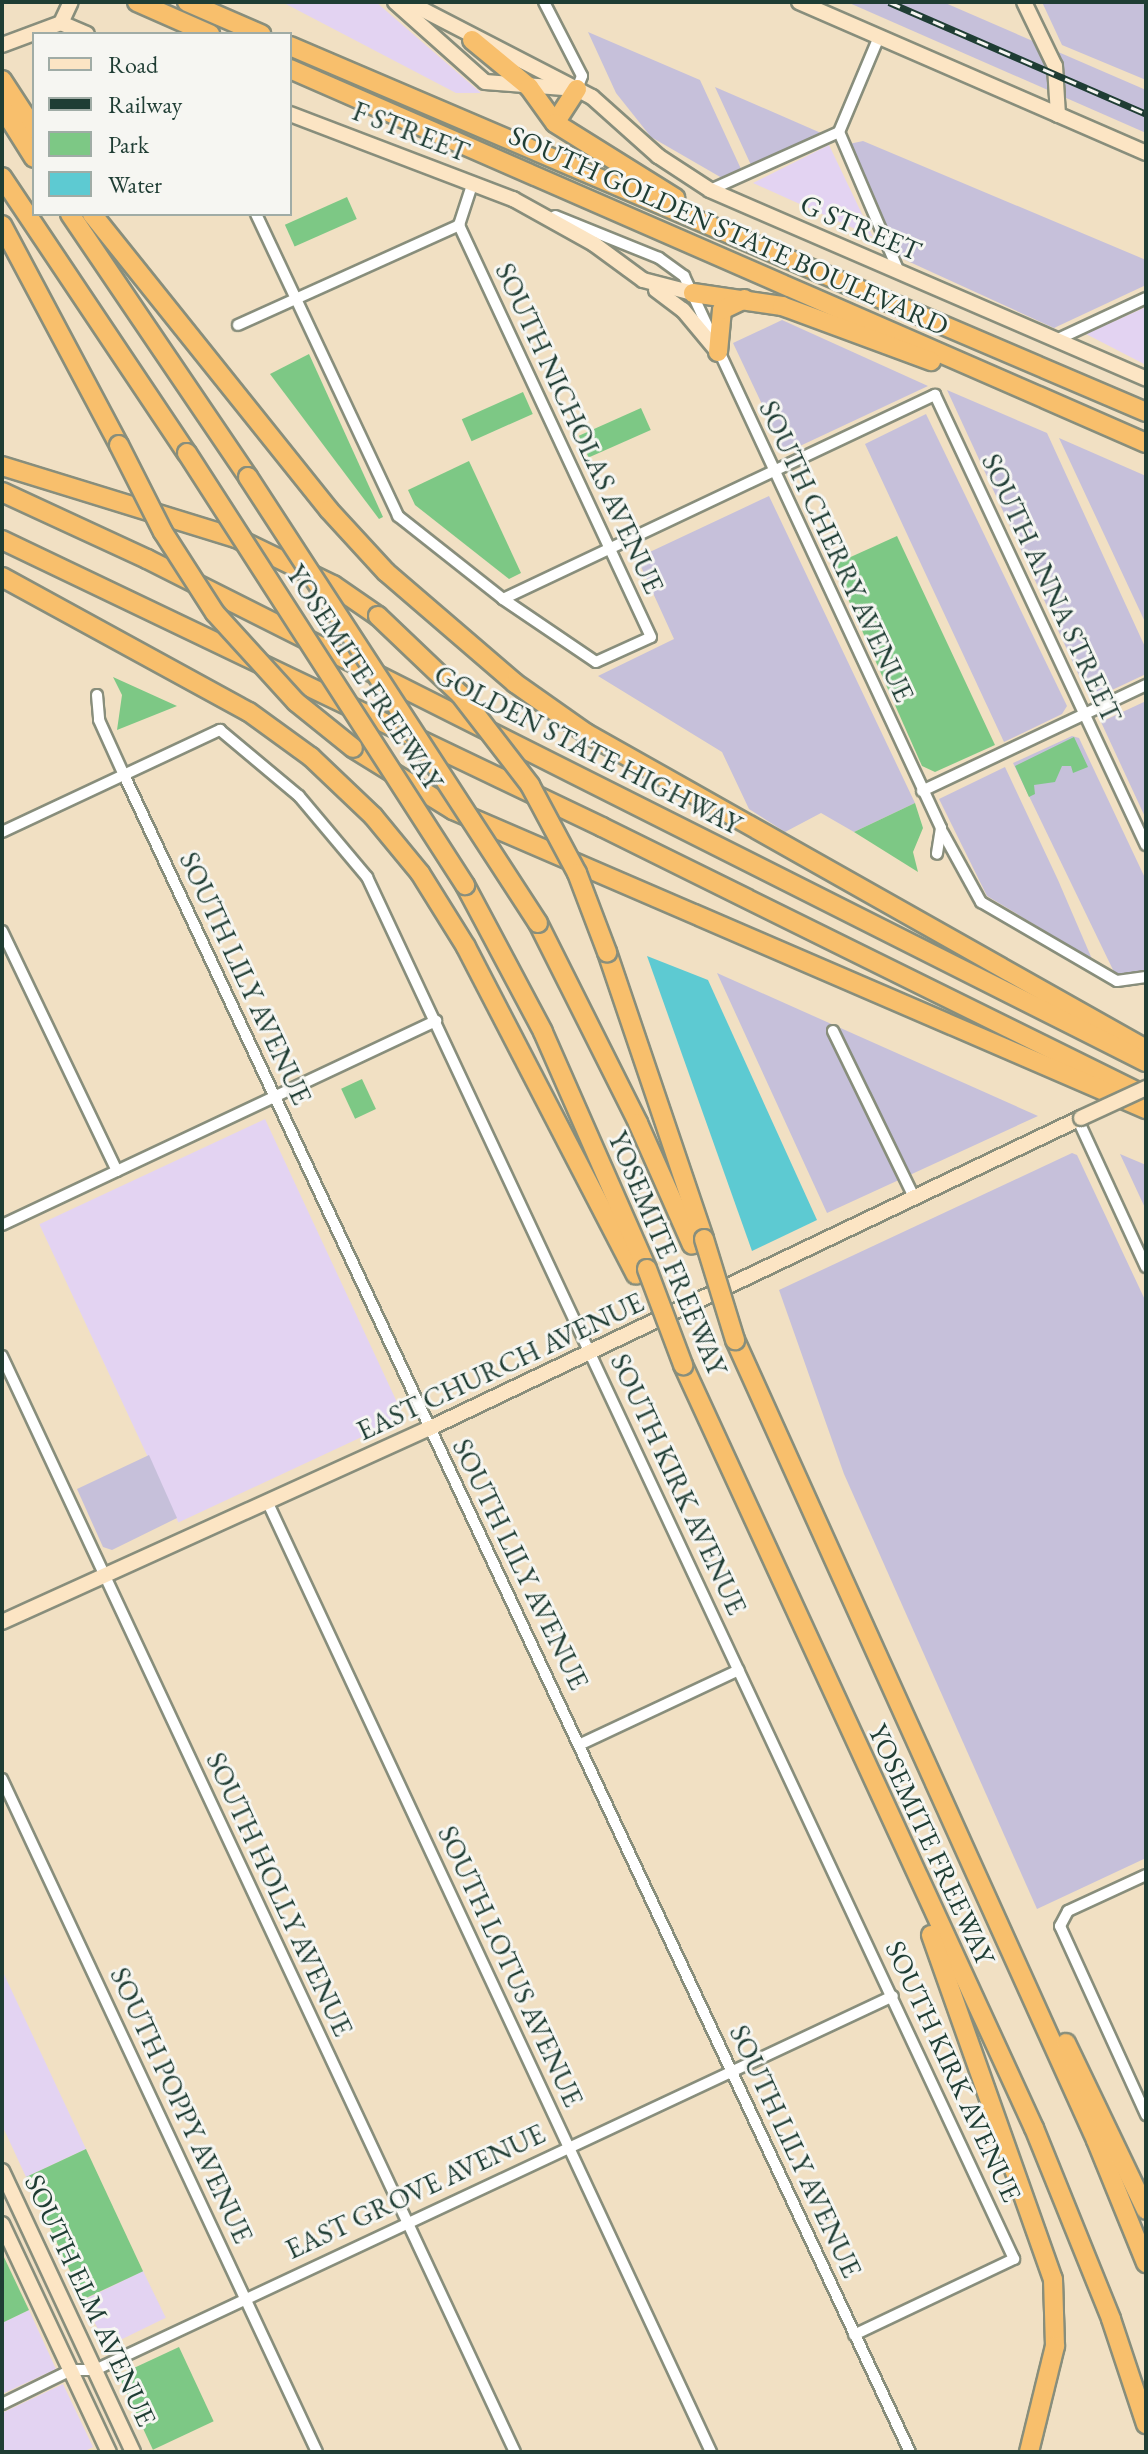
<!DOCTYPE html>
<html>
<head>
<meta charset="utf-8">
<style>
  body { margin:0 }
  #map { position:relative; width:1148px; height:2454px; overflow:hidden; background:#f1e0c3; font-family:"EB Garamond",serif }
  div>[style] { position:absolute }
  [style*='--x'] { left:calc(var(--x)*1px); top:calc(var(--y)*1px); width:calc(var(--w)*1px); rotate:calc(var(--a)*1deg) }
  .built>* { inset:0; background:#e3d3f2; transform-origin:0 0 }
  .industrial>* { inset:0; background:#c6c0da }
  .green>* { inset:0; background:#7dc885; transform-origin:0 0 }
  .water>* { inset:0; background:#5dcad2 }
  .roads { filter:drop-shadow(2px 0 #888e7c) drop-shadow(-2px 0 #888e7c) drop-shadow(0 2px #888e7c) drop-shadow(0 -2px #888e7c) }
  .street>* { height:10px; margin:-5px; padding:0 5px; transform-origin:5px; border-radius:5px; background:#fff }
  .secondary>* { height:14px; margin:-7px; padding:0 7px; transform-origin:7px; border-radius:7px; background:#fce5c4 }
  .highway>* { height:18px; margin:-9px; padding:0 9px; transform-origin:9px; border-radius:9px; background:#f8bf6c }
  .rail>* { height:7px; margin-top:-3.5px; transform-origin:0; background:repeating-linear-gradient(90deg,#f6f6f2 0 12px,#1f3d34 0 24px); box-sizing:border-box; border-block:2px solid #1f3d34 }
  .bridges { filter:drop-shadow(2px 0 #888e7c) drop-shadow(-2px 0 #888e7c) drop-shadow(0 2px #888e7c) drop-shadow(0 -2px #888e7c) }
  .secondary-bridge>* { height:14px; margin:-7px; padding:0 7px; transform-origin:7px; border-radius:7px; background:#fce5c4 }
  .highway-bridge>* { height:18px; margin:-9px; padding:0 9px; transform-origin:9px; border-radius:9px; background:#f8bf6c }
  span { translate:-50% -50%; white-space:nowrap; text-align:center; line-height:1.15; -webkit-text-stroke:6px #f6f6f2; paint-order:stroke }
  .street-label { font-size:28px; color:#1f3d34 }
  .frame { position:absolute; inset:0; border:4px solid #1f3d34; pointer-events:none }
  .legend { position:absolute; left:32px; top:32px; width:260px; height:184px; box-sizing:border-box; background:#f6f6f2; border:2px solid #a0aca6; margin:0; padding:10px 14px; list-style:none; font-size:24px; color:#1f3d34 }
  .legend li { display:flex; align-items:center; gap:16px; height:40px }
  .legend b { width:40px; border:2px solid #a0aca6 }
</style>
</head>
<body>
<div id="map">
  <div class="built">
    <div style="clip-path:polygon(282px 2px,376px 2px,481px 93px,456px 93px)"></div>
    <div style="clip-path:polygon(829px 145px,873px 237px,753px 183px)"></div>
    <div style="clip-path:polygon(1146px 307px,1146px 365px,1086px 334px)"></div>
    <div style="left:265px;top:1119px;width:329px;height:249px;rotate:65deg"></div>
    <div style="clip-path:polygon(2px 1970px,86px 2149px,26px 2177px,2px 2125px)"></div>
    <div style="left:143px;top:2271px;width:52px;height:66px;rotate:64deg"></div>
    <div style="clip-path:polygon(29px 2310px,56px 2369px,2px 2394px,2px 2323px)"></div>
    <div style="clip-path:polygon(63px 2384px,93px 2447px,83px 2452px,2px 2452px,2px 2413px)"></div>
  </div>
  <div class="industrial">
    <div style="clip-path:polygon(847px 2px,943px 2px,1146px 90px,1146px 133px)"></div>
    <div style="clip-path:polygon(1042px 2px,1146px 2px,1146px 80px,1062px 45px)"></div>
    <div style="clip-path:polygon(588px 32px,700px 80px,741px 169px,722px 178px,651px 137px,616px 93px)"></div>
    <div style="clip-path:polygon(715px 87px,752px 103px,821px 133px,751px 165px)"></div>
    <div style="clip-path:polygon(863px 141px,1146px 260px,1146px 285px,1054px 328px,914px 264px,901px 258px,849px 144px)"></div>
    <div style="clip-path:polygon(782px 320px,928px 386px,785px 453px,733px 343px)"></div>
    <div style="clip-path:polygon(947px 390px,1047px 433px,1146px 649px,1146px 674px,1095px 698px,1088px 695px)"></div>
    <div style="clip-path:polygon(926px 414px,1067px 706px,1062px 714px,1004px 742px,865px 444px)"></div>
    <div style="clip-path:polygon(1059px 438px,1146px 476px,1146px 624px)"></div>
    <div style="clip-path:polygon(769px 496px,915px 803px,854px 832px,821px 813px,785px 832px,749px 809px,722px 752px,598px 676px,674px 639px,637px 558px)"></div>
    <div style="clip-path:polygon(1146px 701px,1146px 819px,1101px 722px)"></div>
    <div style="clip-path:polygon(1072px 736px,1079px 738px,1146px 880px,1146px 972px,1115px 974px,1013px 763px)"></div>
    <div style="clip-path:polygon(1005px 767px,1058px 880px,1092px 959px,987px 896px,939px 799px)"></div>
    <div style="clip-path:polygon(717px 973px,1038px 1116px,827px 1213px)"></div>
    <div style="clip-path:polygon(1072px 1153px,1077px 1155px,1146px 1302px,1146px 1858px,1037px 1909px,844px 1474px,779px 1290px)"></div>
    <div style="clip-path:polygon(1120px 1154px,1146px 1165px,1146px 1210px)"></div>
    <div style="clip-path:polygon(149px 1455px,177px 1518px,112px 1550px,103px 1547px,77px 1489px)"></div>
  </div>
  <div class="green">
    <div style="left:347px;top:197px;width:24px;height:68px;rotate:66deg"></div>
    <div style="clip-path:polygon(309px 354px,383px 517px,379px 519px,270px 374px)"></div>
    <div style="left:523px;top:392px;width:24px;height:67px;rotate:66deg"></div>
    <div style="left:641px;top:408px;width:24px;height:68px;rotate:66deg"></div>
    <div style="clip-path:polygon(469px 461px,521px 573px,509px 579px,415px 505px,408px 490px)"></div>
    <div style="clip-path:polygon(897px 536px,995px 745px,935px 772px,922px 766px,833px 565px)"></div>
    <div style="clip-path:polygon(113px 677px,177px 706px,117px 730px,122px 695px)"></div>
    <div style="clip-path:polygon(1074px 737px,1088px 767px,1073px 773px,1071px 766px,1062px 766px,1055px 782px,1034px 785px,1035px 794px,1029px 797px,1015px 766px)"></div>
    <div style="clip-path:polygon(915px 803px,923px 828px,913px 852px,918px 872px,854px 832px)"></div>
    <div style="left:362px;top:1079px;width:33px;height:23px;rotate:65deg"></div>
    <div style="left:86px;top:2149px;width:135px;height:66px;rotate:65deg"></div>
    <div style="clip-path:polygon(2px 2253px,29px 2310px,2px 2323px)"></div>
    <div style="left:179px;top:2347px;width:82px;height:67px;rotate:65deg"></div>
  </div>
  <div class="water">
    <div style="clip-path:polygon(647px 956px,708px 980px,817px 1220px,752px 1251px)"></div>
  </div>
  <div class="roads">
    <div class="street">
      <div style="--x:544;--y:2;--w:83;--a:62.8"></div>
      <div style="--x:582;--y:76;--w:14;--a:111"></div>
      <div style="--x:839;--y:132;--w:152;--a:66.8"></div>
      <div style="--x:710;--y:190;--w:141;--a:-24.2"></div>
      <div style="--x:839;--y:132;--w:103;--a:-67.2"></div>
      <div style="--x:256;--y:214;--w:334;--a:64.8"></div>
      <div style="--x:398;--y:516;--w:134;--a:38.3"></div>
      <div style="--x:503;--y:599;--w:112;--a:34.1"></div>
      <div style="--x:596;--y:662;--w:60;--a:-24.4"></div>
      <div style="--x:651;--y:637;--w:455;--a:-115"></div>
      <div style="--x:459;--y:225;--w:45;--a:-72"></div>
      <div style="--x:555;--y:216;--w:112;--a:22"></div>
      <div style="--x:659;--y:258;--w:31;--a:36"></div>
      <div style="--x:684;--y:276;--w:609;--a:65.03"></div>
      <div style="--x:941;--y:828;--w:26;--a:99"></div>
      <div style="--x:238;--y:325;--w:243;--a:-24.3"></div>
      <div style="--x:1056;--y:340;--w:99;--a:-25"></div>
      <div style="--x:503;--y:599;--w:478;--a:-25.3"></div>
      <div style="--x:935;--y:395;--w:497;--a:64.9"></div>
      <div style="--x:97;--y:695;--w:25;--a:85"></div>
      <div style="--x:99;--y:720;--w:60;--a:65.6"></div>
      <div style="--x:124;--y:775;--w:1852;--a:64.89"></div>
      <div style="--x:922;--y:791;--w:248;--a:-25.3"></div>
      <div style="--x:2;--y:832;--w:241;--a:-25.1"></div>
      <div style="--x:220;--y:730;--w:103;--a:39.9"></div>
      <div style="--x:299;--y:796;--w:106;--a:50"></div>
      <div style="--x:367;--y:877;--w:1526;--a:64.91"></div>
      <div style="--x:1014;--y:2259;--w:177;--a:154.6"></div>
      <div style="--x:943;--y:833;--w:79;--a:61.2"></div>
      <div style="--x:981;--y:902;--w:157;--a:30.2"></div>
      <div style="--x:1117;--y:981;--w:29;--a:-8"></div>
      <div style="--x:2;--y:931;--w:266;--a:64.4"></div>
      <div style="--x:833;--y:1031;--w:187;--a:64"></div>
      <div style="--x:1078;--y:1120;--w:162;--a:65.2"></div>
      <div style="--x:2;--y:1225;--w:480;--a:-25.2"></div>
      <div style="--x:2;--y:1356;--w:1210;--a:64.92"></div>
      <div style="--x:267;--y:1501;--w:1050;--a:64.97"></div>
      <div style="--x:581;--y:1744;--w:174;--a:-25.1"></div>
      <div style="--x:2;--y:1779;--w:743;--a:64.92"></div>
      <div style="--x:1146;--y:1875;--w:86;--a:155.2"></div>
      <div style="--x:1068;--y:1911;--w:17;--a:118"></div>
      <div style="--x:1060;--y:1926;--w:208;--a:65.5"></div>
      <div style="--x:2;--y:2404;--w:77;--a:-26.2"></div>
      <div style="--x:71;--y:2370;--w:24;--a:0"></div>
      <div style="--x:95;--y:2370;--w:881;--a:-25.11"></div>
    </div>
    <div class="secondary">
      <div style="--x:395;--y:2;--w:120;--a:41.6"></div>
      <div style="--x:485;--y:82;--w:79;--a:4.3"></div>
      <div style="--x:408;--y:2;--w:207;--a:27.3"></div>
      <div style="--x:592;--y:97;--w:89;--a:41.8"></div>
      <div style="--x:658;--y:156;--w:62;--a:33.2"></div>
      <div style="--x:710;--y:190;--w:475;--a:23.4"></div>
      <div style="--x:799;--y:2;--w:378;--a:23.5"></div>
      <div style="--x:1024;--y:2;--w:71;--a:64.2"></div>
      <div style="--x:1055;--y:66;--w:49;--a:86.5"></div>
      <div style="--x:61;--y:23;--w:28;--a:23"></div>
      <div style="--x:2;--y:45;--w:63;--a:-20.4"></div>
      <div style="--x:61;--y:23;--w:23;--a:-65"></div>
      <div style="--x:290;--y:114;--w:239;--a:20.9"></div>
      <div style="--x:513;--y:199;--w:93;--a:29.1"></div>
      <div style="--x:594;--y:244;--w:61;--a:36.3"></div>
      <div style="--x:643;--y:280;--w:52;--a:14.6"></div>
      <div style="--x:656;--y:290;--w:34;--a:37"></div>
      <div style="--x:683;--y:310;--w:55;--a:50.2"></div>
      <div style="--x:2;--y:1622;--w:468;--a:-24.4"></div>
      <div style="--x:428;--y:1429;--w:723;--a:-25.47"></div>
      <div style="--x:2;--y:2171;--w:310;--a:65"></div>
      <div style="--x:2;--y:2224;--w:252;--a:64.9"></div>
    </div>
    <div class="highway">
      <div style="--x:137;--y:2;--w:80;--a:23.7"></div>
      <div style="--x:187;--y:2;--w:81;--a:23.4"></div>
      <div style="--x:472;--y:40;--w:74;--a:39.5"></div>
      <div style="--x:529;--y:87;--w:44;--a:54.2"></div>
      <div style="--x:290;--y:46;--w:931;--a:23.15"></div>
      <div style="--x:290;--y:69;--w:934;--a:23.6"></div>
      <div style="--x:2;--y:80;--w:59;--a:56.9"></div>
      <div style="--x:577;--y:89;--w:40;--a:122.9"></div>
      <div style="--x:555;--y:123;--w:142;--a:32"></div>
      <div style="--x:2;--y:107;--w:60;--a:57.9"></div>
      <div style="--x:2;--y:177;--w:332;--a:56.2"></div>
      <div style="--x:70;--y:214;--w:318;--a:55.9"></div>
      <div style="--x:92;--y:214;--w:379;--a:51.3"></div>
      <div style="--x:329;--y:510;--w:84;--a:47.4"></div>
      <div style="--x:386;--y:572;--w:170;--a:40.7"></div>
      <div style="--x:515;--y:683;--w:87;--a:35.2"></div>
      <div style="--x:586;--y:733;--w:643;--a:29.44"></div>
      <div style="--x:2;--y:225;--w:249;--a:62"></div>
      <div style="--x:693;--y:293;--w:90;--a:8.3"></div>
      <div style="--x:782;--y:306;--w:159;--a:20.3"></div>
      <div style="--x:718;--y:352;--w:42;--a:-84.6"></div>
      <div style="--x:722;--y:310;--w:25;--a:-26"></div>
      <div style="--x:2;--y:466;--w:245;--a:17.1"></div>
      <div style="--x:236;--y:538;--w:108;--a:25.9"></div>
      <div style="--x:333;--y:585;--w:55;--a:34.6"></div>
      <div style="--x:2;--y:492;--w:160;--a:24.8"></div>
      <div style="--x:147;--y:559;--w:1118;--a:26.73"></div>
      <div style="--x:2;--y:540;--w:665;--a:25.56"></div>
      <div style="--x:602;--y:827;--w:607;--a:26.31"></div>
      <div style="--x:2;--y:577;--w:281;--a:28.7"></div>
      <div style="--x:249;--y:712;--w:77;--a:36"></div>
      <div style="--x:311;--y:757;--w:86;--a:43.6"></div>
      <div style="--x:373;--y:816;--w:74;--a:50.5"></div>
      <div style="--x:420;--y:873;--w:87;--a:58.1"></div>
      <div style="--x:466;--y:947;--w:369;--a:62.6"></div>
      <div style="--x:353;--y:748;--w:118;--a:31.8"></div>
      <div style="--x:453;--y:810;--w:755;--a:23.34"></div>
      <div style="--x:465;--y:885;--w:166;--a:62"></div>
      <div style="--x:543;--y:1032;--w:259;--a:66.3"></div>
      <div style="--x:538;--y:923;--w:224;--a:63.4"></div>
      <div style="--x:638;--y:1123;--w:133;--a:66.1"></div>
      <div style="--x:607;--y:952;--w:303;--a:71.3"></div>
      <div style="--x:735;--y:1340;--w:878;--a:65.71"></div>
      <div style="--x:1096;--y:2140;--w:133;--a:67.9"></div>
      <div style="--x:683;--y:1365;--w:840;--a:65.3"></div>
      <div style="--x:1034;--y:2128;--w:206;--a:68"></div>
      <div style="--x:1111;--y:2319;--w:111;--a:71.6"></div>
      <div style="--x:931;--y:1935;--w:365;--a:70.5"></div>
      <div style="--x:1053;--y:2279;--w:67;--a:88.3"></div>
      <div style="--x:1055;--y:2346;--w:109;--a:103.8"></div>
      <div style="--x:1066;--y:2043;--w:185;--a:64.4"></div>
    </div>
  </div>
  <div class="rail">
    <div style="--x:889;--y:2;--w:280;--a:23.5"></div>
  </div>
  <div class="bridges">
    <div class="secondary-bridge">
      <div style="--x:1081;--y:1118;--w:72;--a:-24.8"></div>
    </div>
    <div class="highway-bridge">
      <div style="--x:119;--y:445;--w:97;--a:63.2"></div>
      <div style="--x:163;--y:532;--w:96;--a:57.3"></div>
      <div style="--x:215;--y:613;--w:120;--a:47.7"></div>
      <div style="--x:296;--y:702;--w:73;--a:38.9"></div>
      <div style="--x:187;--y:453;--w:514;--a:57.24"></div>
      <div style="--x:248;--y:477;--w:532;--a:56.97"></div>
      <div style="--x:378;--y:616;--w:113;--a:43.6"></div>
      <div style="--x:460;--y:694;--w:115;--a:52.4"></div>
      <div style="--x:530;--y:785;--w:100;--a:61.9"></div>
      <div style="--x:577;--y:873;--w:85;--a:69.2"></div>
      <div style="--x:704;--y:1239;--w:106;--a:72.9"></div>
      <div style="--x:647;--y:1269;--w:103;--a:69.4"></div>
    </div>
  </div>
  <div class="street-label">
    <span style="left:411px;top:131px;rotate:21deg">F STREET</span>
    <span style="left:861px;top:227px;rotate:23deg">G STREET</span>
    <span style="left:729px;top:230px;rotate:24deg">SOUTH GOLDEN STATE BOULEVARD</span>
    <span style="left:580px;top:428px;rotate:65deg">SOUTH NICHOLAS AVENUE</span>
    <span style="left:837px;top:551px;rotate:65deg">SOUTH CHERRY AVENUE</span>
    <span style="left:1052px;top:588px;rotate:65deg">SOUTH ANNA STREET</span>
    <span style="left:365px;top:677px;rotate:57deg">YOSEMITE FREEWAY</span>
    <span style="left:588px;top:749px;rotate:27deg">GOLDEN STATE HIGHWAY</span>
    <span style="left:246px;top:978px;rotate:65deg">SOUTH LILY AVENUE</span>
    <span style="left:668px;top:1253px;rotate:67deg">YOSEMITE FREEWAY</span>
    <span style="left:500px;top:1366px;rotate:-25deg">EAST CHURCH AVENUE</span>
    <span style="left:679px;top:1484px;rotate:65deg">SOUTH KIRK AVENUE</span>
    <span style="left:521px;top:1564px;rotate:64deg">SOUTH LILY AVENUE</span>
    <span style="left:932px;top:1844px;rotate:65deg">YOSEMITE FREEWAY</span>
    <span style="left:280px;top:1894px;rotate:65deg">SOUTH HOLLY AVENUE</span>
    <span style="left:511px;top:1966px;rotate:65deg">SOUTH LOTUS AVENUE</span>
    <span style="left:954px;top:2071px;rotate:65deg">SOUTH KIRK AVENUE</span>
    <span style="left:182px;top:2105px;rotate:65deg">SOUTH POPPY AVENUE</span>
    <span style="left:796px;top:2151px;rotate:65deg">SOUTH LILY AVENUE</span>
    <span style="left:415px;top:2191px;rotate:-25deg">EAST GROVE AVENUE</span>
    <span style="left:91px;top:2300px;rotate:65deg">SOUTH ELM AVENUE</span>
  </div>
  <div class="frame"></div>
  <ul class="legend">
  <li><b style="height:10px;background:#fce5c4"></b>Road</li>
  <li><b style="height:10px;background:#1f3d34"></b>Railway</li>
  <li><b style="height:22px;background:#7dc885"></b>Park</li>
  <li><b style="height:22px;background:#5dcad2"></b>Water</li>
  </ul>
</div>
</body>
</html>
